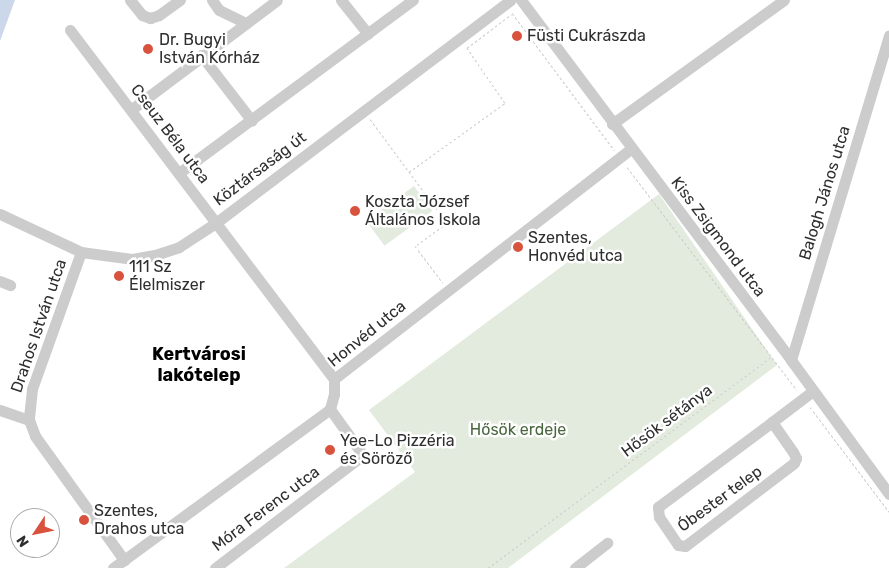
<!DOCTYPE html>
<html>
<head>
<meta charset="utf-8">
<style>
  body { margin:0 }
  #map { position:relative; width:889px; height:568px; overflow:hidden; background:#fff; font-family:Rubik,sans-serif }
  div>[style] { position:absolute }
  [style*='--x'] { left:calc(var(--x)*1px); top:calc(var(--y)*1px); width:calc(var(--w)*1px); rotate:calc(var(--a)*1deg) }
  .green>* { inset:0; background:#e2ebde; transform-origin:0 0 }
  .water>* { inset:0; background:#cbd8e9 }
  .path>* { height:1px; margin-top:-0.5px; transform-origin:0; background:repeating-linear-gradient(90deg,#ccc 0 2.5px,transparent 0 5px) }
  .minor>* { height:11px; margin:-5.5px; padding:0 5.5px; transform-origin:5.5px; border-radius:5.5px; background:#ccc }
  .dots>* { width:14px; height:14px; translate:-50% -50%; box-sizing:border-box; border:2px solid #fff; border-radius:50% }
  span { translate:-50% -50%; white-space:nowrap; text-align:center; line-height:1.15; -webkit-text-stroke:5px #fff; paint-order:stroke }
  .poi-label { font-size:16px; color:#2f2f2f }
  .left { translate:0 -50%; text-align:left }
  .street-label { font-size:16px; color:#2f2f2f }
  .park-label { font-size:16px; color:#4a673f }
  .neighbourhood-label { font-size:18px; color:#000; font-weight:700 }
  .north { position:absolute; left:10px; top:508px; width:50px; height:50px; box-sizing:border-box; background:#fff; border:1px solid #acacac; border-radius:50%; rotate:236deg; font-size:14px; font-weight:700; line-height:20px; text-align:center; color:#2f2f2f }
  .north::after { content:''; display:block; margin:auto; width:18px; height:22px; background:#d8523e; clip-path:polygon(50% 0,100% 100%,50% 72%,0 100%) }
</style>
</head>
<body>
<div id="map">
  <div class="green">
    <div style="left:414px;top:186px;width:31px;height:59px;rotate:54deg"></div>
    <div style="clip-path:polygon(659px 194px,777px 365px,508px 568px,284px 568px,415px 472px,369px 410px)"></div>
  </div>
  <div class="water">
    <div style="clip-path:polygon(0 0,15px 0,0 41px)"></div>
  </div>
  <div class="path">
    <div style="--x:512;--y:13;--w:171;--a:53.3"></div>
    <div style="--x:370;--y:119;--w:129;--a:53.5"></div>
    <div style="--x:447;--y:223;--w:39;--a:144"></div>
    <div style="--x:415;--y:246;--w:46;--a:52.9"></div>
    <div style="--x:627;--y:167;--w:280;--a:52.7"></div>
    <div style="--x:409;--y:172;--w:118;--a:-35.7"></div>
    <div style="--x:505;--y:103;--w:67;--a:-124.6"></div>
    <div style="--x:467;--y:48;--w:56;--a:-37.1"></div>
    <div style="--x:810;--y:407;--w:131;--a:53"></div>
    <div style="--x:488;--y:568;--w:352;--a:-36.7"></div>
  </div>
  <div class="minor">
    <div style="--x:130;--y:0;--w:19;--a:51"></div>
    <div style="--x:142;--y:15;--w:9;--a:21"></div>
    <div style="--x:150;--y:18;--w:9;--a:-18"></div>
    <div style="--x:159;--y:15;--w:26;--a:-36"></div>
    <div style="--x:212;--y:0;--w:12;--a:55"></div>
    <div style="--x:219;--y:10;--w:30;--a:26"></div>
    <div style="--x:341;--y:0;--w:43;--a:51.5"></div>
    <div style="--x:521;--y:0;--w:450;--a:53.1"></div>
    <div style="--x:791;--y:360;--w:166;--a:53.8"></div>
    <div style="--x:70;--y:30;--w:438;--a:52.9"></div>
    <div style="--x:201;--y:55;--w:83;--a:52.3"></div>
    <div style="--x:132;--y:109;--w:181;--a:-36.9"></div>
    <div style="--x:612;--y:124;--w:212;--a:-35.8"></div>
    <div style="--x:179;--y:173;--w:291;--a:-36.5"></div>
    <div style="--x:0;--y:214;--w:89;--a:25.1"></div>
    <div style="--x:81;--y:252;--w:51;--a:7.8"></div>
    <div style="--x:132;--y:259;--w:23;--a:-10"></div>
    <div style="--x:155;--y:255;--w:25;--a:-18"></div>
    <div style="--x:179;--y:247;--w:45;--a:-33.3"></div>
    <div style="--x:217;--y:222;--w:368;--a:-37.1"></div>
    <div style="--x:81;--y:252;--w:145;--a:109.7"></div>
    <div style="--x:32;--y:389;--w:31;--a:96"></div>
    <div style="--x:29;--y:420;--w:17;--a:69"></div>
    <div style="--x:35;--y:436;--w:153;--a:54.3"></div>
    <div style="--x:0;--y:281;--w:11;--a:22"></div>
    <div style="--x:791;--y:360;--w:339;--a:-73.2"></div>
    <div style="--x:0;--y:410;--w:31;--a:19"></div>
    <div style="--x:772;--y:422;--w:37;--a:55"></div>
    <div style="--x:793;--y:452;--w:7;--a:63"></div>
    <div style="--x:796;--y:458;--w:5;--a:112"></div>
    <div style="--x:794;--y:463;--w:137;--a:142.7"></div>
    <div style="--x:685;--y:546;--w:7;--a:-172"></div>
    <div style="--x:678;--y:545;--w:34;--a:-124"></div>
    <div style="--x:659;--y:517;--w:10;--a:-96"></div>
    <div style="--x:658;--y:507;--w:142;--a:-36.7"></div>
    <div style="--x:772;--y:422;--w:51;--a:-37.1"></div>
    <div style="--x:113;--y:568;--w:269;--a:-36.2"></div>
    <div style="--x:330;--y:409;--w:16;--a:-75"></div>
    <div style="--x:334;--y:394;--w:15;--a:-90"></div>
    <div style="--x:334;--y:379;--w:376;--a:-37.8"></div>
    <div style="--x:215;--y:568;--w:186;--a:-37.4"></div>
    <div style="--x:363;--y:455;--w:57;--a:-125.7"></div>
    <div style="--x:575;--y:568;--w:41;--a:-38"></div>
  </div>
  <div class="dots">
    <div style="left:517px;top:36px;background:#d8523e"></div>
    <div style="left:148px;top:49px;background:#d8523e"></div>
    <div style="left:355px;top:211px;background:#d8523e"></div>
    <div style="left:518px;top:247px;background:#d8523e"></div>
    <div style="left:119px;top:276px;background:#d8523e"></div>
    <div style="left:330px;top:450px;background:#d8523e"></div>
    <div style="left:84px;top:520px;background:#d8523e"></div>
  </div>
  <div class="poi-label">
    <span class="left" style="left:527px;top:36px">Füsti Cukrászda</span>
    <span class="left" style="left:159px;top:49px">Dr. Bugyi<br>István Kórház</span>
    <span class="left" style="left:365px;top:211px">Koszta József<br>Általános Iskola</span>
    <span class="left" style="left:528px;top:247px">Szentes,<br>Honvéd utca</span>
    <span class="left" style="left:129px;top:276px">111 Sz<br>Élelmiszer</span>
    <span class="left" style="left:340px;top:450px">Yee-Lo Pizzéria<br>és Söröző</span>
    <span class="left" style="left:94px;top:520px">Szentes,<br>Drahos utca</span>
  </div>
  <div class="street-label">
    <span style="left:170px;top:134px;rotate:53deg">Cseuz Béla utca</span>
    <span style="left:260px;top:169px;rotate:-37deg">Köztársaság út</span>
    <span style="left:825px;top:193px;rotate:-73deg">Balogh János utca</span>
    <span style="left:718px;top:237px;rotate:53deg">Kiss Zsigmond utca</span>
    <span style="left:39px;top:326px;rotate:-71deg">Drahos István utca</span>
    <span style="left:367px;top:334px;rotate:-39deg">Honvéd utca</span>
    <span style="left:667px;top:421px;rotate:-37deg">Hősök sétánya</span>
    <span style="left:720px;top:499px;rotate:-36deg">Óbester telep</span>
    <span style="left:266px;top:509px;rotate:-37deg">Móra Ferenc utca</span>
  </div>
  <div class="park-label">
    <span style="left:518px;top:430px">Hősök erdeje</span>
  </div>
  <div class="neighbourhood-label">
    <span style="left:199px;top:365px">Kertvárosi<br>lakótelep</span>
  </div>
  <div class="north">N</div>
</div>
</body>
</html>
